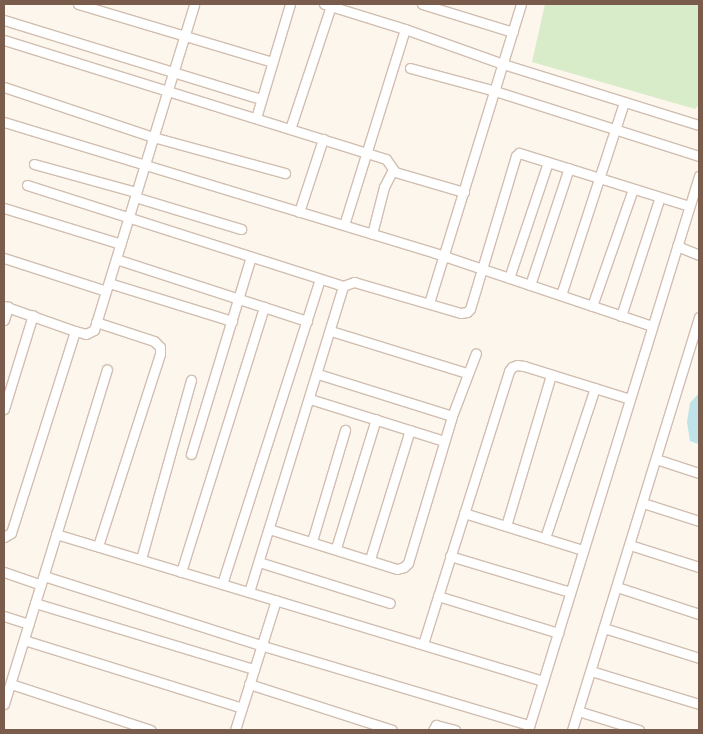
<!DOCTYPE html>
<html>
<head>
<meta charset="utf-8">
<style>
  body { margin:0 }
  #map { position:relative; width:703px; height:734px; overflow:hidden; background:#fdf6ec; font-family:Montserrat,sans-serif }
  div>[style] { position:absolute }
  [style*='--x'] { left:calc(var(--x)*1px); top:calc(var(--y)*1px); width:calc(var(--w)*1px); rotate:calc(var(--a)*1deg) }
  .green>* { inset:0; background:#d8ecc9 }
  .water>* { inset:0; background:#bfe3e8 }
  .roads { filter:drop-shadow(1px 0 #d1beb0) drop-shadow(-1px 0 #d1beb0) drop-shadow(0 1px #d1beb0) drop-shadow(0 -1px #d1beb0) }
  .minor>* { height:9px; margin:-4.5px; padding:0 4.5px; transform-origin:4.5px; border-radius:4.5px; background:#fff }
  span { translate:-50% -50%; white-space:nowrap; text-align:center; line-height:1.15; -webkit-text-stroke:4px #fffaf3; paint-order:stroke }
  .frame { position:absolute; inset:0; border:5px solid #7a5c4d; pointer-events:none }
</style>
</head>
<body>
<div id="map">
  <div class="green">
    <div style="clip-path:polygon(545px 4px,699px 4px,699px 105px,695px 109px,532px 62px)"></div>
  </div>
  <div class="water">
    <div style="clip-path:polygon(699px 393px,699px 444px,698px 444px,690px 441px,687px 422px,690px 403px)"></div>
  </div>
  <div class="roads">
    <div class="minor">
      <div style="--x:78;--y:4;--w:202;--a:16.6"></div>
      <div style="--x:324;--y:4;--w:85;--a:17.2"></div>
      <div style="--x:405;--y:29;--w:104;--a:19.7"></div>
      <div style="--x:503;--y:64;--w:205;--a:17.3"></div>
      <div style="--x:422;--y:4;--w:95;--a:17.1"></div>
      <div style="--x:4;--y:20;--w:269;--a:17.1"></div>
      <div style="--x:4;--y:40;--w:400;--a:17.3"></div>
      <div style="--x:386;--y:159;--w:16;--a:55"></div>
      <div style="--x:395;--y:172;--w:72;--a:16.2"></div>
      <div style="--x:410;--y:68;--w:88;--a:15.1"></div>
      <div style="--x:495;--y:91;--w:214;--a:17.7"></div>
      <div style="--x:4;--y:87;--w:157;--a:18.6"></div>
      <div style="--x:153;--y:137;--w:137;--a:15.3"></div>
      <div style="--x:256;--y:118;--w:119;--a:-73.4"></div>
      <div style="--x:4;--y:122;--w:450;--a:16.9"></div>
      <div style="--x:435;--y:253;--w:229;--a:18.6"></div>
      <div style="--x:290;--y:129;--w:130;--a:-71.6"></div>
      <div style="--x:34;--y:164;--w:106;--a:15.4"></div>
      <div style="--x:27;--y:185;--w:332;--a:17.7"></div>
      <div style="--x:135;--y:197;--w:111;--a:16.8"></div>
      <div style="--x:4;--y:208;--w:122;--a:17.1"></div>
      <div style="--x:299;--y:212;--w:77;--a:-71.8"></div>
      <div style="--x:344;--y:225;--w:205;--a:-72.7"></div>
      <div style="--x:372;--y:234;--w:49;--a:-75.7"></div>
      <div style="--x:384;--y:187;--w:18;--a:-63"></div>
      <div style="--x:677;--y:246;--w:24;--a:22"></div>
      <div style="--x:4;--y:258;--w:107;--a:17.9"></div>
      <div style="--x:116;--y:259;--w:201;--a:18"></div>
      <div style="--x:509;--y:278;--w:122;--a:-71.4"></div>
      <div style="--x:109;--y:283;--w:129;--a:17.2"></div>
      <div style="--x:530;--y:285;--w:123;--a:-71.6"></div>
      <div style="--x:561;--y:295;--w:203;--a:-71.9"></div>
      <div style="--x:429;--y:303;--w:313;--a:-72.9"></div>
      <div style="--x:4;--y:306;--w:75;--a:19.4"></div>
      <div style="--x:75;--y:331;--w:11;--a:15"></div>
      <div style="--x:86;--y:334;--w:9;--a:-27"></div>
      <div style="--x:94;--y:330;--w:341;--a:-72.9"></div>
      <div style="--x:592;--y:306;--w:124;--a:-70.7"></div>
      <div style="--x:621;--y:316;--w:125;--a:-71.9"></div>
      <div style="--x:4;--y:320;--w:14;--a:-73"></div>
      <div style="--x:96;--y:322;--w:61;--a:18.1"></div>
      <div style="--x:154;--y:341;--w:8;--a:45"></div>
      <div style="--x:160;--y:347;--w:7;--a:90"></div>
      <div style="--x:160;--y:354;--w:202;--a:107.9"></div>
      <div style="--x:331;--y:331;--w:142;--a:17.2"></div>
      <div style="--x:318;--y:374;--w:140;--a:17.4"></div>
      <div style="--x:310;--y:399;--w:140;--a:17.4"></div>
      <div style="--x:4;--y:409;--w:98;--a:-72.9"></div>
      <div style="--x:191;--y:454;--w:206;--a:-73.1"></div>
      <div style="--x:656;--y:459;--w:45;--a:18"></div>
      <div style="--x:643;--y:503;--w:59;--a:17.8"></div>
      <div style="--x:464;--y:513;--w:125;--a:17.3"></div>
      <div style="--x:506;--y:526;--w:158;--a:-73.4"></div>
      <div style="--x:269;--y:529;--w:134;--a:17.4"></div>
      <div style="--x:397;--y:569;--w:7;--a:-16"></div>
      <div style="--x:404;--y:567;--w:6;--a:-45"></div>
      <div style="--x:408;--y:563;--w:153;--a:-73.3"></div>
      <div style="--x:452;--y:416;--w:67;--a:-69.1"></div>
      <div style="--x:56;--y:534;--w:509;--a:16.8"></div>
      <div style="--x:4;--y:537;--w:8;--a:-30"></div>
      <div style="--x:11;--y:533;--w:212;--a:-72.4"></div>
      <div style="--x:545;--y:538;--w:158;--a:-71.6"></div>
      <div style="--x:312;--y:541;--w:116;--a:-73.4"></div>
      <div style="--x:630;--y:545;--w:72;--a:17.7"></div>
      <div style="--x:336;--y:548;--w:135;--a:-72.8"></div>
      <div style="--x:450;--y:556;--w:125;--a:16.7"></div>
      <div style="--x:141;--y:559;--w:186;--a:-74.4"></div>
      <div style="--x:370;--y:559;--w:135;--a:-72.8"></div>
      <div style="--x:259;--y:562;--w:137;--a:17.4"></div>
      <div style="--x:4;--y:572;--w:39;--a:19"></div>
      <div style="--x:181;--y:572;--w:278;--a:-72.6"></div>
      <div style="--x:44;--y:576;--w:227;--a:17.7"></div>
      <div style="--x:260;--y:645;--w:281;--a:16.6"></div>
      <div style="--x:222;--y:584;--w:320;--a:-72.2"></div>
      <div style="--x:617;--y:587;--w:86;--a:18.2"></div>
      <div style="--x:249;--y:592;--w:320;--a:-72.9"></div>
      <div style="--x:343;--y:286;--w:12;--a:-20"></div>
      <div style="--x:354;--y:282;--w:111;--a:16.2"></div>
      <div style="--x:461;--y:313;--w:6;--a:-9"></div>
      <div style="--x:467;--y:312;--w:4;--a:-45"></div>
      <div style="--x:470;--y:309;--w:160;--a:-73.3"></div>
      <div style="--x:516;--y:156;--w:4;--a:-45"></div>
      <div style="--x:519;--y:153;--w:178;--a:17.3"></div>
      <div style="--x:438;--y:596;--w:126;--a:17.1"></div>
      <div style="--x:35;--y:603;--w:229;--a:16.8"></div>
      <div style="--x:4;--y:616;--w:26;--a:18"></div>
      <div style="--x:604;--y:628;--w:100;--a:17.5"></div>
      <div style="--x:24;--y:640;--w:228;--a:17.3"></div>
      <div style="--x:423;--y:644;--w:286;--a:-72.5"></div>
      <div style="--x:509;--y:371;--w:5;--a:-53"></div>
      <div style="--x:512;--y:367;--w:5;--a:-22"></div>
      <div style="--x:517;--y:365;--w:7;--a:8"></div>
      <div style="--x:524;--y:366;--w:111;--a:17.3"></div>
      <div style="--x:591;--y:671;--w:113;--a:17"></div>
      <div style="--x:11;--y:684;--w:147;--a:18.2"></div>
      <div style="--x:249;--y:684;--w:150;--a:17.8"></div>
      <div style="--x:4;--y:704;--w:350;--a:-72.9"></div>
      <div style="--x:578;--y:711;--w:64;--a:17.3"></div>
      <div style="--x:235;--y:730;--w:136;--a:-72.5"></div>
      <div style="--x:433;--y:730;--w:6;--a:-59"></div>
      <div style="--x:436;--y:725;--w:20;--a:15"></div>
      <div style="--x:528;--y:730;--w:580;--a:-72.85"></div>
      <div style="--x:572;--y:730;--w:432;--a:-72.9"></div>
    </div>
  </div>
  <div class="frame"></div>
</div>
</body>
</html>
